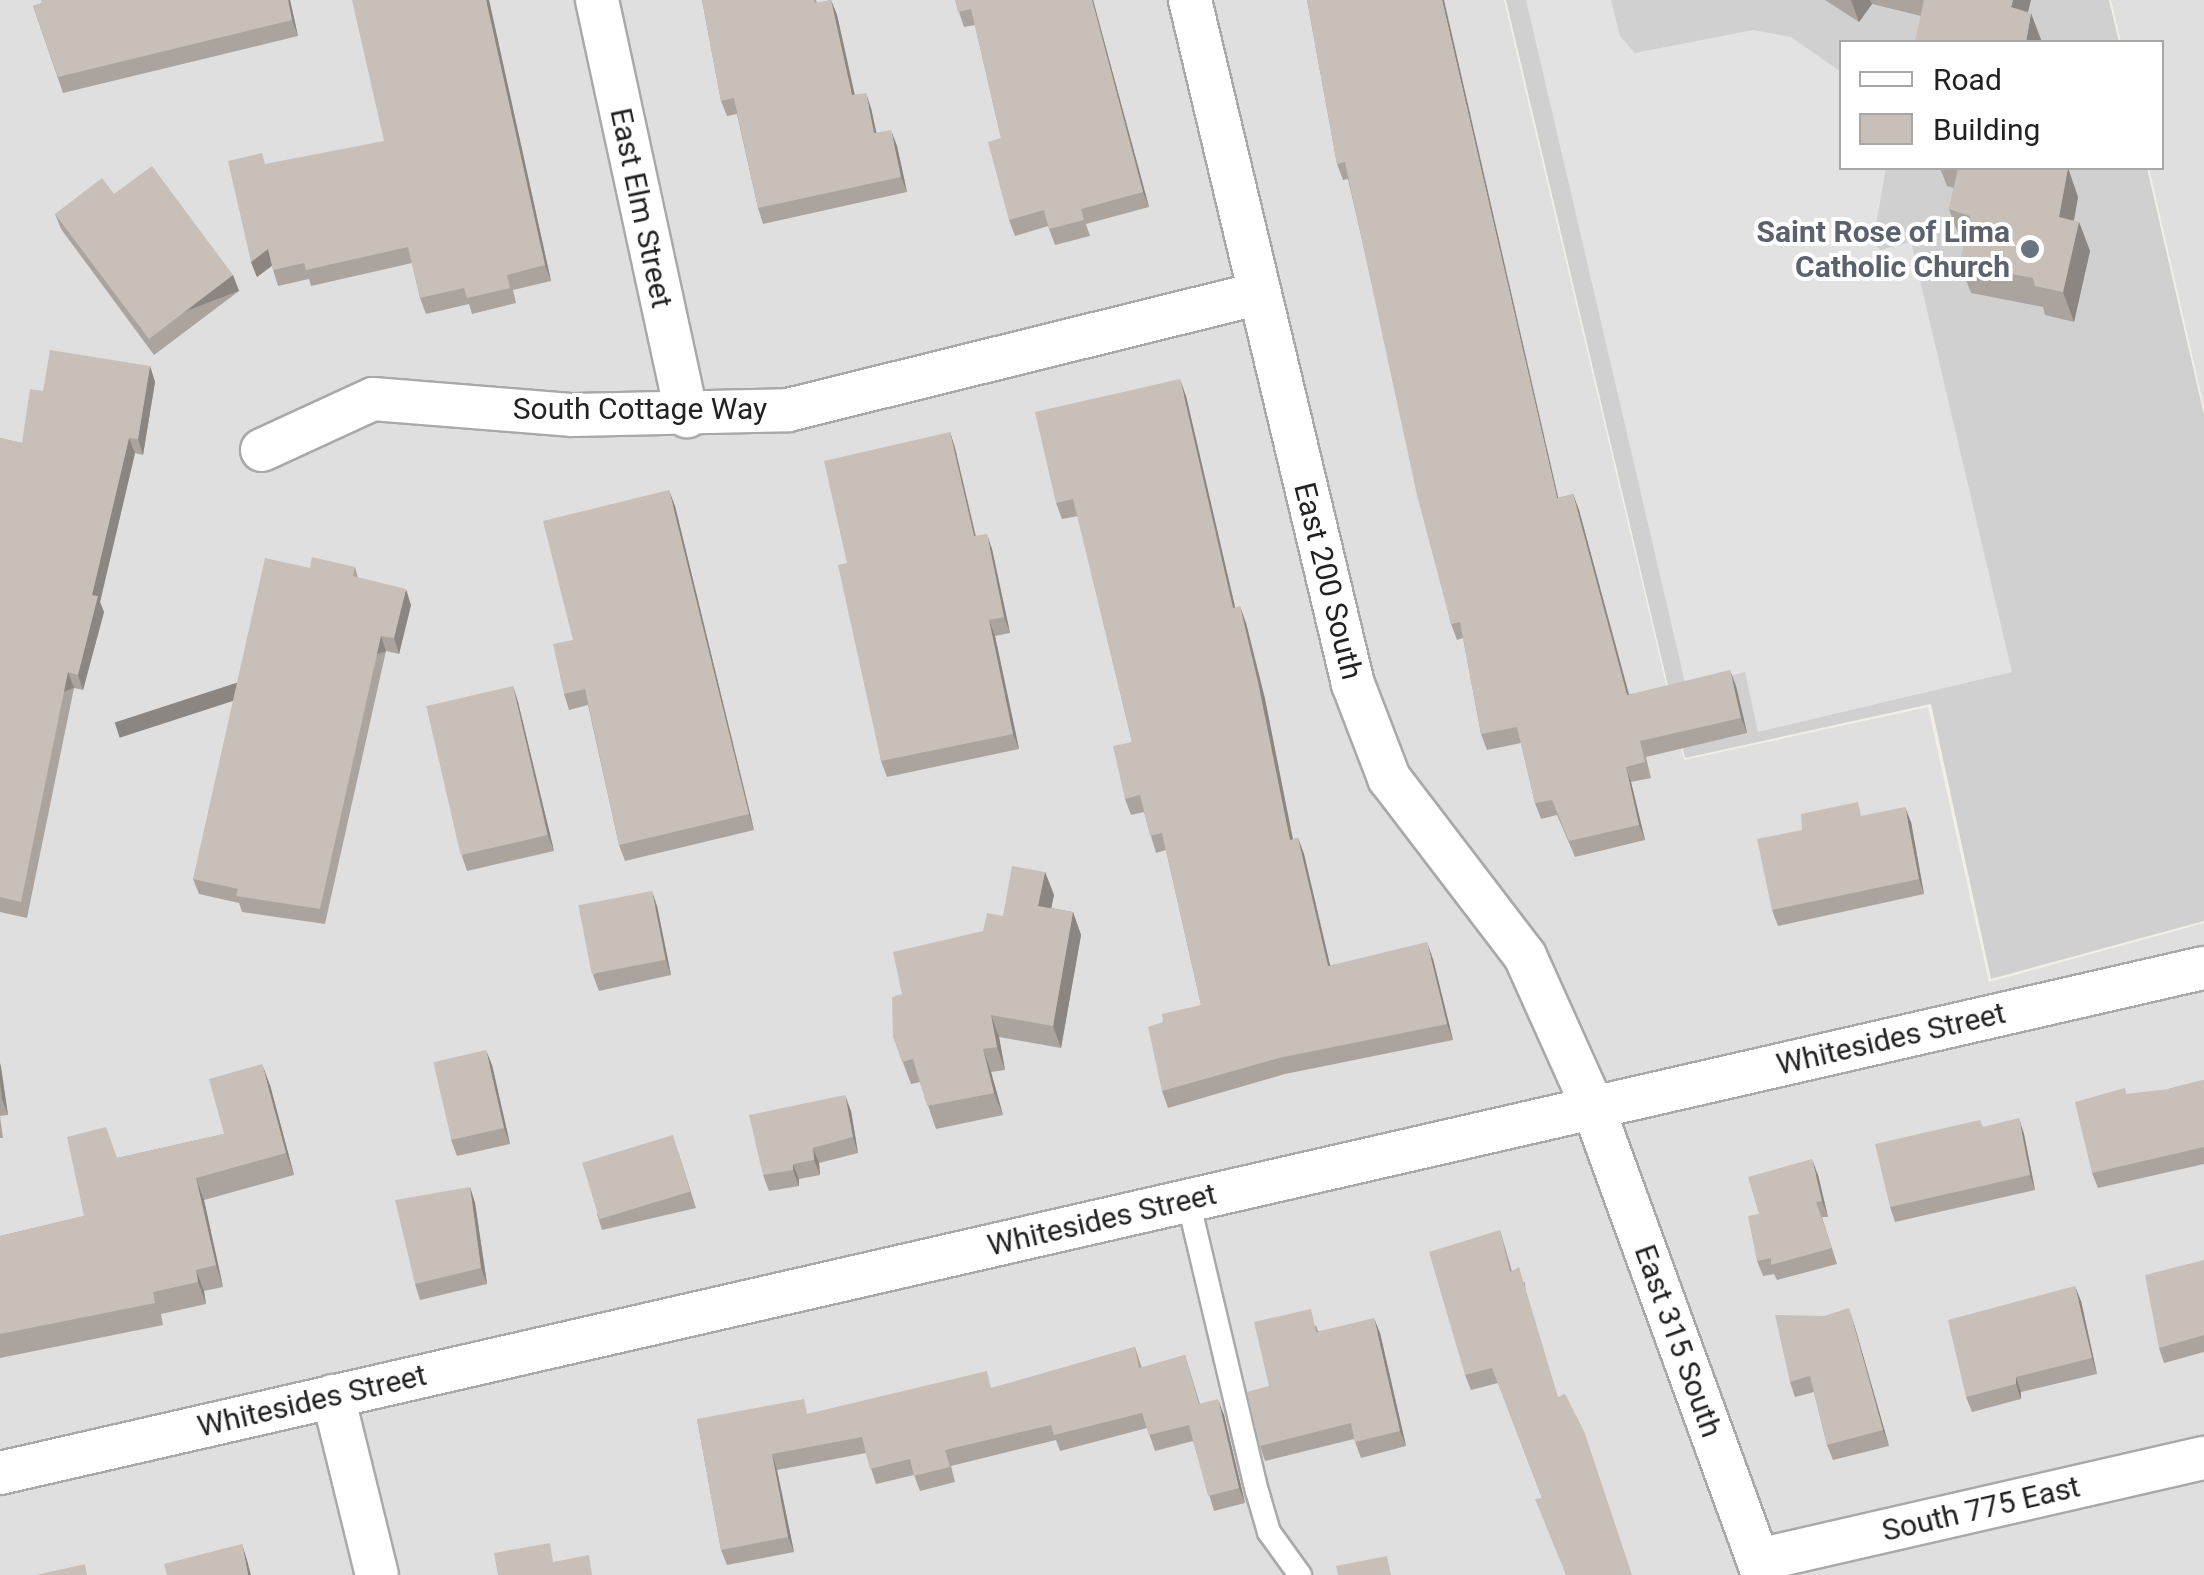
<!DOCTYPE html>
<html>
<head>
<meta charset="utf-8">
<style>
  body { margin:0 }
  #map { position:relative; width:2204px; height:1575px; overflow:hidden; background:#f2efe9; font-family:Roboto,sans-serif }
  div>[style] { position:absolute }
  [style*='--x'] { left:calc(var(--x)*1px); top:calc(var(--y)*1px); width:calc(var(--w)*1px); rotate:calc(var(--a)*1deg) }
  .residential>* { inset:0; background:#e0dfdf }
  .religious>* { inset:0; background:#d0d0d0 }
  .parking>* { inset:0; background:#e2e2e2 }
  .roads { filter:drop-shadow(2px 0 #a9a9a9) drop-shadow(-2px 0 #a9a9a9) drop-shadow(0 2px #a9a9a9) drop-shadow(0 -2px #a9a9a9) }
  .service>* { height:22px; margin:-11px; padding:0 11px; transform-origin:11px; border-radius:11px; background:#fff }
  .minor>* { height:42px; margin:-21px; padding:0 21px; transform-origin:21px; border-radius:21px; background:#fff }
  .wall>* { inset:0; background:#aba49e }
  .shaded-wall>* { inset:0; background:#8b8681; transform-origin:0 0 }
  .building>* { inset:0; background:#c7bfb8; transform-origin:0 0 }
  .dots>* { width:28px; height:28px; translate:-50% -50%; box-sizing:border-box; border:5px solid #fff; border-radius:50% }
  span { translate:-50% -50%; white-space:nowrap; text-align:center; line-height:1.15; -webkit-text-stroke:8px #fff; paint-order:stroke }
  .street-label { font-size:30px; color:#222 }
  .worship-label { font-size:30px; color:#5b616d; font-weight:700 }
  .right { translate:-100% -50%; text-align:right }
  .legend { position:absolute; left:1839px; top:40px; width:325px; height:130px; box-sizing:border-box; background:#fff; border:2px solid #a7a7a7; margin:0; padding:12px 18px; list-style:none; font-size:30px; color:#222 }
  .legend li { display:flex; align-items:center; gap:20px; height:50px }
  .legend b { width:50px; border:2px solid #a7a7a7 }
</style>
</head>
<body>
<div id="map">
  <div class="residential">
    <div style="clip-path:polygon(0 0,1504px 0,1684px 760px,1928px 707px,1989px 982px,2204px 923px,2204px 1575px,0 1575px)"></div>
    <div style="clip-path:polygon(2111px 0,2204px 0,2204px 407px,2149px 168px,2162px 168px,2162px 42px,2121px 42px)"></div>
  </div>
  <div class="religious">
    <div style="clip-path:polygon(1506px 0,2109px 0,2119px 42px,1842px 42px,1842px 168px,2147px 168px,2204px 415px,2204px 921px,1991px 979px,1931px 704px,1685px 758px)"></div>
  </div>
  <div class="parking">
    <div style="clip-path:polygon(1526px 0,1611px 0,1620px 36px,1635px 53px,1753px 30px,1791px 37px,1841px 72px,1842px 168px,1886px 168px,1873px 242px,1880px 250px,1911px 242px,2012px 672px,1758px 732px,1745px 672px,1686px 687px)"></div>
  </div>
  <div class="roads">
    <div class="service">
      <div style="--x:1188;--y:1200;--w:299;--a:76.7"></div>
      <div style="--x:1257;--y:1491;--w:43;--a:73.7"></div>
      <div style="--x:1269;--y:1532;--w:53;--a:54.2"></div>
    </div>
    <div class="minor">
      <div style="--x:597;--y:0;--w:426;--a:77.8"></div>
      <div style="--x:1190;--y:0;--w:703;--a:76.6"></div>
      <div style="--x:1353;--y:684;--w:101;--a:69"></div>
      <div style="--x:1389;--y:778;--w:224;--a:52.6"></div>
      <div style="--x:1525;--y:956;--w:166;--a:65.8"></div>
      <div style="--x:1593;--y:1107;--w:498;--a:70"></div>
      <div style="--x:262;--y:450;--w:122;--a:-24.7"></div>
      <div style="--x:373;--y:399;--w:201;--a:4.6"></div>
      <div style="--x:573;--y:415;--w:215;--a:-1.3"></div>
      <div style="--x:788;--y:410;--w:482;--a:-13.9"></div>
      <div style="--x:333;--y:1396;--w:184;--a:76.2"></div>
      <div style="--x:0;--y:1473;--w:2261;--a:-12.91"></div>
      <div style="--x:1758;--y:1560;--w:458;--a:-12.9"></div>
    </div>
  </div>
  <div class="wall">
    <div style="clip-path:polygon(41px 0,290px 0,298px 36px,63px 93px,33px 6px,42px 3px)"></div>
    <div style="clip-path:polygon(489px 0,551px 281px,513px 290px,516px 303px,472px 314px,469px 304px,426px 314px,420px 298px,412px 263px,311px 286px,309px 279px,278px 286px,272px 266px,257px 277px,251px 262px,384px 141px)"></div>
    <div style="clip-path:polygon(702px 0,816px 0,817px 3px,831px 0,837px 15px,855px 95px,871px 108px,876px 133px,897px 146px,907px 192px,763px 224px,758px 208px,737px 114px,727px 116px,721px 101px)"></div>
    <div style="clip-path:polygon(955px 0,1093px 0,1149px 207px,1086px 224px,1090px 236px,1055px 245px,1048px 226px,1015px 236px,1009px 220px,1001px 138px,975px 25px,964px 27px)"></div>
    <div style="clip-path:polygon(1307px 0,1558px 498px,1573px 494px,1579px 510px,1629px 694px,1736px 686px,1747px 733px,1646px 757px,1651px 778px,1631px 782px,1645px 840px,1575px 857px,1557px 815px,1541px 819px,1535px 803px,1521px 743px,1487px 750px,1481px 734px,1463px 638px,1457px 640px,1451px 624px,1348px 179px,1343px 180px,1337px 164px)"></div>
    <div style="clip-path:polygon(1825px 0,2031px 0,1921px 16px,1872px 4px,1859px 22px)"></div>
    <div style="clip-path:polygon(1940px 168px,2068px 168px,2078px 197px,2074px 221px,2079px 222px,2090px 251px,2074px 322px,2045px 315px,2043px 307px,1971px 293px,1960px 264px,1965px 240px,1960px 239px,1949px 209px,1954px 188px,1947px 186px)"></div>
    <div style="clip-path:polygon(114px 194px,239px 291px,154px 355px,61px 229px,55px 214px)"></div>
    <div style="clip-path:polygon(150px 366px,155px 382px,143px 455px,135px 453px,100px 602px,104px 612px,83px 690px,74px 688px,27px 918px,0 912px,0 438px,22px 443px)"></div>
    <div style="clip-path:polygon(1186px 396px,1235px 607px,1246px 623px,1265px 699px,1293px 839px,1298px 838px,1304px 854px,1330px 965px,1433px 959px,1453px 1040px,1285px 1074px,1168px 1108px,1162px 1091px,1163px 1022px,1201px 1005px,1166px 850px,1156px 853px,1144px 812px,1131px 815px,1125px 799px,1132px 742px,1078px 516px,1062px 519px,1056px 503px)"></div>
    <div style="clip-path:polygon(950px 432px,955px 448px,976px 536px,992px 549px,1010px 633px,995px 636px,1019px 749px,887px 777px,881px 761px,847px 563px)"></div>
    <div style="clip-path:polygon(675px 506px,754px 830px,625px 861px,619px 845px,588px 705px,569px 710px,564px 694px,573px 640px)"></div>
    <div style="clip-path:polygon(355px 567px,358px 578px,411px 605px,399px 654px,386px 651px,325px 924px,242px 912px,239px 903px,199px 894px,193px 879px,310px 568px)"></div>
    <div style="clip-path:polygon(513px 686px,518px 702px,554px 851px,467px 871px,462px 856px)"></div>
    <div style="clip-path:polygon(1863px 816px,1911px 822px,1924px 894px,1778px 926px,1772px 910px,1802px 830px)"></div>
    <div style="clip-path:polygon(1045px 872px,1054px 895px,1051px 908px,1073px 912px,1081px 935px,1061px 1048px,999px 1037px,1005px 1070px,991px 1072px,1003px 1115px,936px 1129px,920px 1082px,911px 1084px,893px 1036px,902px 994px,1003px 916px)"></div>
    <div style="clip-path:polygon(657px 906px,671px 975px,599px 991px,593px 975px)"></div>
    <div style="clip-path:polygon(0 1063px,8px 1115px,0 1116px,3px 1138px,0 1138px)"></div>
    <div style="clip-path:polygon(492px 1065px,510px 1144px,457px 1156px,451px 1140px)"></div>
    <div style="clip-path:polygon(2204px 1080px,2204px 1164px,2098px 1188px,2092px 1173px,2168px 1089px)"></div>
    <div style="clip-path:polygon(270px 1085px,294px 1175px,204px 1200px,223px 1287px,204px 1291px,206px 1304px,161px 1314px,163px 1325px,0 1358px,0 1236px,84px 1216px,117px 1158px,224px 1134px)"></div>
    <div style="clip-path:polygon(851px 1111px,858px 1153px,819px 1163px,820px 1175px,799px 1179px,799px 1186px,769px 1191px,763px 1175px)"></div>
    <div style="clip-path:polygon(1983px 1127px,2024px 1134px,2035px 1190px,1895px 1222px,1890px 1207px)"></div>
    <div style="clip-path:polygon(678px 1151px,696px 1208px,602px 1230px,597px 1214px)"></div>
    <div style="clip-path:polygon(1818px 1175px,1828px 1217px,1822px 1217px,1837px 1264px,1777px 1280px,1774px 1274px,1763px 1276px,1757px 1261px,1759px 1214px)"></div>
    <div style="clip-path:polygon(470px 1187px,475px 1203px,487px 1284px,420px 1300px,415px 1284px)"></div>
    <div style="clip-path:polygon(1500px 1230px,1512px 1271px,1525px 1283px,1542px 1498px,1498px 1383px,1471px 1390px,1465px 1375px)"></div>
    <div style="clip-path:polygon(2204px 1260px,2204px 1352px,2164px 1363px,2159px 1348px)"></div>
    <div style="clip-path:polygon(2081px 1301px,2097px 1374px,2021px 1392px,2021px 1399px,1972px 1412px,1966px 1397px)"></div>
    <div style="clip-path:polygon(1854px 1324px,1889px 1446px,1833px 1460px,1827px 1445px,1814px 1392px,1795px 1397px,1790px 1382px)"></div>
    <div style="clip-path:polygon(1316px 1325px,1318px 1331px,1380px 1333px,1406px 1446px,1361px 1458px,1354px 1439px,1265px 1461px,1260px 1446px,1269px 1386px)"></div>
    <div style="clip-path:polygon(1135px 1347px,1142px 1368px,1185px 1355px,1200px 1404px,1224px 1415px,1245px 1503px,1214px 1511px,1193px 1441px,1155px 1451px,1147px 1428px,1060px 1451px,1056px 1440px,951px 1466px,955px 1482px,920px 1491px,914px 1475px,876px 1484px,866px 1453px,777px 1470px,794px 1552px,727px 1565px,721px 1550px,697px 1419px,810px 1414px,993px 1388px)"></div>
  </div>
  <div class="shaded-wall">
    <div style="clip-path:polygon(288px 0,290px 0,298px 36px,292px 20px)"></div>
    <div style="clip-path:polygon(486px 0,489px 0,551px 281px,545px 265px)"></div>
    <div style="clip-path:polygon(831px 0,837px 15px,858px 111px,852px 95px)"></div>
    <div style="clip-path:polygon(1092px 0,1093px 0,1149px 207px,1143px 192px)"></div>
    <div style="clip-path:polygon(1442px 0,1444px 0,1562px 514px,1557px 498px)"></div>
    <div style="clip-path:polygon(1851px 0,1870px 0,1872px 4px,1859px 22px)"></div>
    <div style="clip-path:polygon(2013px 0,2031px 0,2022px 37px,2011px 7px)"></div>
    <div style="clip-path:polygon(2031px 13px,2042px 42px,2026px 42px)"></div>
    <div style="clip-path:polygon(866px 93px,871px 108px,880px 149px,874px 133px)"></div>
    <div style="clip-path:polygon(891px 130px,897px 146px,907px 192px,901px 177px)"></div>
    <div style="clip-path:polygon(2068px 168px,2078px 197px,2069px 247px,2059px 217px)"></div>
    <div style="clip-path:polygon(2079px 222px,2090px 251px,2074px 322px,2063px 292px)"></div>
    <div style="clip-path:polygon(268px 249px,274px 264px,257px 277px,251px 262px)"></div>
    <div style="left:233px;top:275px;width:17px;height:106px;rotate:69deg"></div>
    <div style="clip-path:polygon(150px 366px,155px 382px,143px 455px,138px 439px)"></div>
    <div style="clip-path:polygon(1180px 379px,1186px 396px,1239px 624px,1233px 608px)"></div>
    <div style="clip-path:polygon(950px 432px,955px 448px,979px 552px,974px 536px)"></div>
    <div style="clip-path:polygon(129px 438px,135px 453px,100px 602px,104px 612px,83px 690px,78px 675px,92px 595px)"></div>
    <div style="clip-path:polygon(669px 490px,675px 506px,754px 830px,749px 814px)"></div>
    <div style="clip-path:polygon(1573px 494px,1579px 510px,1633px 710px,1627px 695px)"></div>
    <div style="clip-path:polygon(987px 534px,992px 549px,1010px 633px,1004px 617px)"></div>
    <div style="clip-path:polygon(406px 589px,411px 605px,399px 654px,394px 638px)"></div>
    <div style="clip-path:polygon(1240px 606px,1246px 623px,1265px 699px,1296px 856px,1290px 840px)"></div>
    <div style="clip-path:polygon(989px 620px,995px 636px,1019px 749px,1013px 734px)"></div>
    <div style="left:381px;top:636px;width:16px;height:280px;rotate:72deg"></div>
    <div style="clip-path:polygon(1730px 670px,1736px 686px,1747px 733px,1741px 718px)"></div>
    <div style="left:68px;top:672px;width:17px;height:235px;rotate:69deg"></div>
    <div style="clip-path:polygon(513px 686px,518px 702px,554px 851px,548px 835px)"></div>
    <div style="clip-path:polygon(1626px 767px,1631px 782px,1645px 840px,1639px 825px)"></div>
    <div style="clip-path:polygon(1905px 807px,1911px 822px,1924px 894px,1919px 879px)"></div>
    <div style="clip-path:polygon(1298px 838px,1304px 854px,1334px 982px,1328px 966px)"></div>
    <div style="clip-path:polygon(1045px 872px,1054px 895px,1047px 929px,1038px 906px)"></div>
    <div style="clip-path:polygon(652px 891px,657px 906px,671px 975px,666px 960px)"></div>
    <div style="clip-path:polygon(1073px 912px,1081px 935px,1061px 1048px,1053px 1026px)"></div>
    <div style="clip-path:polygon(1427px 942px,1433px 959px,1453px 1040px,1447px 1024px)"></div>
    <div style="clip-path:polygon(991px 1015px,999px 1037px,1005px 1070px,997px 1047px)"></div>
    <div style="clip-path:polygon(983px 1049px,991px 1072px,1003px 1115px,994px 1093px)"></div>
    <div style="clip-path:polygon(486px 1050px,492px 1065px,510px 1144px,504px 1128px)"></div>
    <div style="clip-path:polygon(0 1063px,1px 1067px,8px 1115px,2px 1099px,0 1082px)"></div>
    <div style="clip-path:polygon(262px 1064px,270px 1085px,294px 1175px,286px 1153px)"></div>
    <div style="clip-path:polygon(845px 1095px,851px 1111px,858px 1153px,853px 1137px)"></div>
    <div style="clip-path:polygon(2019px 1118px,2024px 1134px,2035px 1190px,2030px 1175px)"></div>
    <div style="clip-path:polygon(813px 1148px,819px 1163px,820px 1175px,814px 1160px)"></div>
    <div style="clip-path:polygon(1812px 1159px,1818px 1175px,1828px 1217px,1822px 1201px)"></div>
    <div style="clip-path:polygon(793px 1164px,799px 1179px,799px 1186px,793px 1170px)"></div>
    <div style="clip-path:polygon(196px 1178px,204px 1200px,223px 1287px,216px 1265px)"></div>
    <div style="clip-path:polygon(470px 1187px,475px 1203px,487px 1284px,481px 1268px)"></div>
    <div style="clip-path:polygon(196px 1270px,204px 1291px,206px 1304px,198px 1282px)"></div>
    <div style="clip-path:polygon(2075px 1286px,2081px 1301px,2097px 1374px,2092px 1358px)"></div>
    <div style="clip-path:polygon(1849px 1308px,1854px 1324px,1889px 1446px,1883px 1430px)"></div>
    <div style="clip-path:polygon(1374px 1318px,1380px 1333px,1406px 1446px,1400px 1431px)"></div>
    <div style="clip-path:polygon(2016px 1377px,2021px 1392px,2021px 1399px,2016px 1384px)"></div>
    <div style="clip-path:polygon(1218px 1399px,1224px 1415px,1245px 1503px,1239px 1488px)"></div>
    <div style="clip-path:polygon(772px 1454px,777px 1470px,794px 1552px,788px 1537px)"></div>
    <div style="clip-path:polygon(242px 1544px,247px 1560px,251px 1575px,248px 1575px)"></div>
  </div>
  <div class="building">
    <div style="clip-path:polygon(41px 0,288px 0,292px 20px,58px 77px,33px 6px,42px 3px)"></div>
    <div style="clip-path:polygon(352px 0,486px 0,545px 265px,507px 275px,510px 288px,467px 298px,464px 288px,420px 298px,408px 247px,306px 270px,304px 263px,273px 270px,268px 249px,251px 262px,228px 161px,262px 153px,265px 164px,384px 141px)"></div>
    <div style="clip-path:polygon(702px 0,814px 0,815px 3px,831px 0,852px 95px,866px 93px,874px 133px,891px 130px,901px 177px,758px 208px,734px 98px,721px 101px)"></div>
    <div style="clip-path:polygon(955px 0,1092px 0,1143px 192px,1081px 209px,1084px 220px,1049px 229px,1044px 210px,1009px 220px,988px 142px,1001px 138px,971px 9px,958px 12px)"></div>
    <div style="clip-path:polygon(1307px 0,1442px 0,1557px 498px,1573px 494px,1627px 695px,1730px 670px,1741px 718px,1640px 741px,1645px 762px,1626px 767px,1639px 825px,1569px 841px,1552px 800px,1535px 803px,1517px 727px,1481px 734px,1460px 622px,1451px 624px,1417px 495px,1345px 162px,1337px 164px)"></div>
    <div style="clip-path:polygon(1924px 0,2013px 0,2011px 7px,2031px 13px,2026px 42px,1915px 42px)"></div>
    <div style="clip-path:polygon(152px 166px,233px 275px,149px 339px,55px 214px,102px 178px,114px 194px)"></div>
    <div style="clip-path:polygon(1958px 168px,2068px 168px,2059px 217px,2079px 222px,2063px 292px,2035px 286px,2033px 278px,1960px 264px,1970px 216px,1949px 209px)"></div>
    <div style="clip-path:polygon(50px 350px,150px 366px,138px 439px,129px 438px,92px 595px,98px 596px,78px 675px,68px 672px,21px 902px,0 897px,0 438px,22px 443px,30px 389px,43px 391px)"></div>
    <div style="clip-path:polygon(1180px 379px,1233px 608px,1240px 606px,1258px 682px,1290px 840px,1298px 838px,1328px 966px,1427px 942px,1447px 1024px,1279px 1058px,1162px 1091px,1148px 1027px,1163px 1022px,1162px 1014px,1201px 1005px,1162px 833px,1150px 836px,1140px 795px,1125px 799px,1113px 746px,1132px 742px,1073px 499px,1056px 503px,1035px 412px)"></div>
    <div style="clip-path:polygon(950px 432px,974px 536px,987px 534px,1004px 617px,989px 620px,1013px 734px,881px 761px,838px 565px,847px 563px,824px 461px)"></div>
    <div style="clip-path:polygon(669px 490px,749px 814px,619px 845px,585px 689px,564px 694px,553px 644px,573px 640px,543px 521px)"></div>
    <div style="clip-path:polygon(312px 557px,355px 567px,353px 576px,406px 589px,394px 638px,381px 636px,320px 909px,236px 896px,238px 889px,193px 879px,265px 558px,310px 568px)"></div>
    <div style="left:513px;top:686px;width:153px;height:89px;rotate:77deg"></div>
    <div style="clip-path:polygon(1858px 802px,1861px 816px,1905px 807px,1919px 879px,1772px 910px,1757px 839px,1802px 830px,1801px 814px)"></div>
    <div style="clip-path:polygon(1012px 866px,1045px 872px,1038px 906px,1073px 912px,1053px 1026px,991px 1015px,997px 1047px,983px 1049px,994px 1093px,927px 1106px,913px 1059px,902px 1062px,893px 1036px,892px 997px,902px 994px,893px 952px,983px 931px,987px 913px,1003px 916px)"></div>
    <div style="left:652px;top:891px;width:70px;height:75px;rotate:79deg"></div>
    <div style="left:486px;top:1050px;width:80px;height:54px;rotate:77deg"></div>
    <div style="clip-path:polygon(262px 1064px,286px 1153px,196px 1178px,216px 1265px,196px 1270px,198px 1282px,153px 1292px,155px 1303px,0 1334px,0 1236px,84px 1216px,67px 1137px,106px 1127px,117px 1158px,224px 1134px,209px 1079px)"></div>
    <div style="clip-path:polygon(2204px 1080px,2204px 1147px,2092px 1173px,2075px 1102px,2125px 1088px,2126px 1094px,2168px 1089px)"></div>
    <div style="clip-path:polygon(845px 1095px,853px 1137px,813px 1148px,814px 1160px,793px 1164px,793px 1170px,763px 1175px,749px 1115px)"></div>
    <div style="clip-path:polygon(2019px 1118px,2030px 1175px,1890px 1207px,1875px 1144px,1980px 1120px,1983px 1127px)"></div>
    <div style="left:673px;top:1135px;width:59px;height:95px;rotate:73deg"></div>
    <div style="clip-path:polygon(1812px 1159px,1822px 1201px,1816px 1202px,1832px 1248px,1771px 1265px,1771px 1258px,1757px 1261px,1748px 1216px,1759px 1214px,1748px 1177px)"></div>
    <div style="clip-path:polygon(470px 1187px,481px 1268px,415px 1284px,395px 1200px)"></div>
    <div style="clip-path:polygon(1500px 1230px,1510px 1272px,1519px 1267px,1558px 1397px,1565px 1394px,1584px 1431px,1632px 1575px,1566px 1575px,1535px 1499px,1542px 1498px,1492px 1368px,1465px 1375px,1429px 1252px)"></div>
    <div style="clip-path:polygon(2204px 1260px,2204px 1335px,2159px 1348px,2145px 1275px)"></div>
    <div style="clip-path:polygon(2075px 1286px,2092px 1358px,2016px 1377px,2016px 1384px,1966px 1397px,1948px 1320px)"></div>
    <div style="clip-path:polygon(1849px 1308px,1883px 1430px,1827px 1445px,1810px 1376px,1790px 1382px,1775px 1315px,1824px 1316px)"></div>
    <div style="clip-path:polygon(1311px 1309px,1316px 1332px,1374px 1318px,1400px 1431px,1355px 1442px,1351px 1423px,1260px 1446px,1247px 1392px,1269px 1386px,1254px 1322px)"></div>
    <div style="clip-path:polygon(1135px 1347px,1139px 1368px,1185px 1355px,1199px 1404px,1218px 1399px,1239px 1488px,1208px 1496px,1189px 1425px,1149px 1435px,1142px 1413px,1054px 1435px,1051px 1425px,945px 1450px,950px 1467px,914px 1476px,910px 1459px,870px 1469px,862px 1437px,772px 1454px,788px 1537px,721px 1550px,697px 1419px,804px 1399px,807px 1414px,987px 1371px,991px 1388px)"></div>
    <div style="clip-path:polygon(550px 1543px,553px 1562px,589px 1555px,592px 1575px,498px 1575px,494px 1553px)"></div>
    <div style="clip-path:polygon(242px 1544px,248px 1575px,167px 1575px,164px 1564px)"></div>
    <div style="clip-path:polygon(1387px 1556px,1391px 1575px,1338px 1575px,1336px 1566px)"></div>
    <div style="clip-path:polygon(85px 1564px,87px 1575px,36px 1575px)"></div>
  </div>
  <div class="dots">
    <div style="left:2030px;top:249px;background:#6b7280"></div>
  </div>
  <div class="street-label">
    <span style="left:641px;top:208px;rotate:78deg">East Elm Street</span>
    <span style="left:640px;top:409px">South Cottage Way</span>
    <span style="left:1328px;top:581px;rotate:76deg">East 200 South</span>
    <span style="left:1891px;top:1039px;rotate:-13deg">Whitesides Street</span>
    <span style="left:1102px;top:1220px;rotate:-13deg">Whitesides Street</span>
    <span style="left:1678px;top:1341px;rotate:70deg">East 315 South</span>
    <span style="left:312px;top:1401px;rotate:-13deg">Whitesides Street</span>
    <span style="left:1981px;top:1509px;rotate:-13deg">South 775 East</span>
  </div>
  <div class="worship-label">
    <span class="right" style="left:2010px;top:249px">Saint Rose of Lima<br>Catholic Church</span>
  </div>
  <ul class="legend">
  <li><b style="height:12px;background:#fff"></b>Road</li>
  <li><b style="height:28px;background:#c7bfb8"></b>Building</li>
  </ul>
</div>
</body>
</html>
